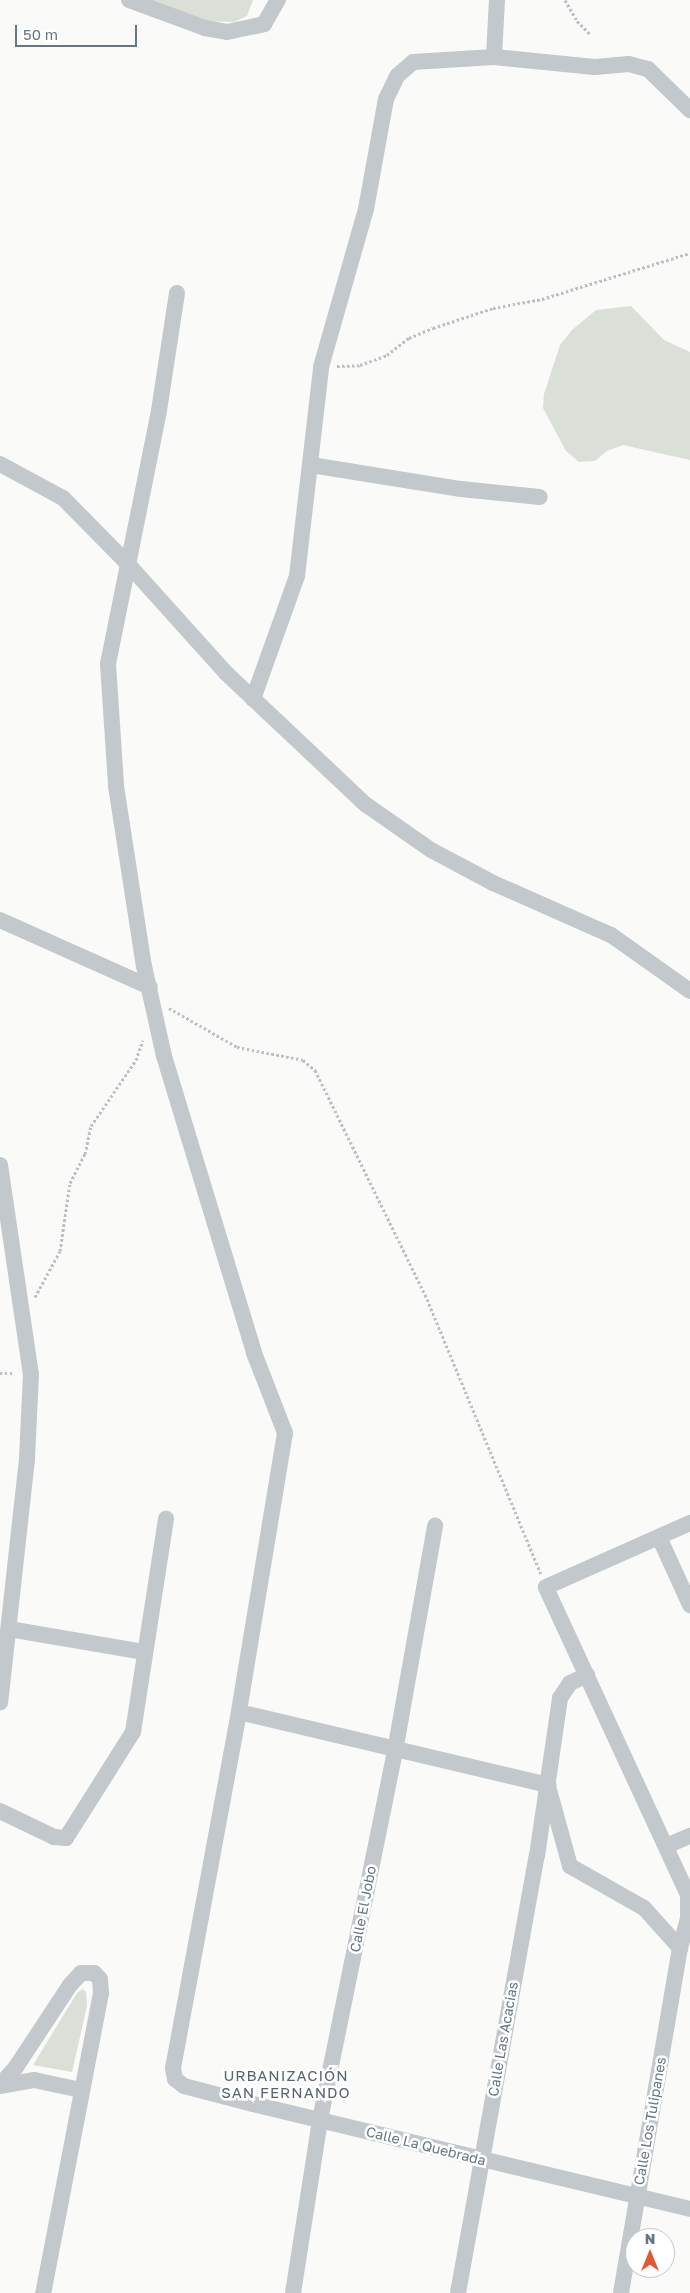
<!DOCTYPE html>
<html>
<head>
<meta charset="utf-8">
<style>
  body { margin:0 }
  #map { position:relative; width:690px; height:2293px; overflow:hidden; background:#fafaf8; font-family:"Golos Text",sans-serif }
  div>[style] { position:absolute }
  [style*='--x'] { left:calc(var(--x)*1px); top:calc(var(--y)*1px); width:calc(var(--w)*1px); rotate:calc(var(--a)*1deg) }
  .green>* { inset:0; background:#dadfd7 }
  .path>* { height:3px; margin-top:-1.5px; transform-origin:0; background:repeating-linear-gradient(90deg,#bbbfc2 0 2.5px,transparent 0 5px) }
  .street>* { height:16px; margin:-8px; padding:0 8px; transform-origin:8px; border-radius:8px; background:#c3c8cc }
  span { translate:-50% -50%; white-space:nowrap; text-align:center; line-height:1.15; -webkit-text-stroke:5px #fff; paint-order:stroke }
  .street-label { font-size:14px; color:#657683 }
  .neighbourhood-label { font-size:15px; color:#57646e; letter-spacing:1px }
  .north { position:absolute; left:625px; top:2228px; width:50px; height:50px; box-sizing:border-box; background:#fff; border:1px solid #c1c8cd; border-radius:50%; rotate:0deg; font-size:14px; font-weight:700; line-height:20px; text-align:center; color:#657683 }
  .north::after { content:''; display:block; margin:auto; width:18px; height:22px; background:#e4572e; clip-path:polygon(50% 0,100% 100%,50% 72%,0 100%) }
  .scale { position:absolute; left:15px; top:25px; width:122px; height:22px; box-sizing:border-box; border:2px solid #657683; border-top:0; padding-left:6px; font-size:15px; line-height:18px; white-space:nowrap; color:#657683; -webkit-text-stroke:4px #fff; paint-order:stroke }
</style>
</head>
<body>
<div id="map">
  <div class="green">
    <div style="clip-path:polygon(141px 0,253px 0,247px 16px,234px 22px,203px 21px)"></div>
    <div style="clip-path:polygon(631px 306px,664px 340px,690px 352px,690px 460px,623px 445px,607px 451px,595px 461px,579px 462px,566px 451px,543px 408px,544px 394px,560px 345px,572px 330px,596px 310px)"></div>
    <div style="clip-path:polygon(83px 1989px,86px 1992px,87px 2006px,72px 2072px,33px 2065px,77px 1993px)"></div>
  </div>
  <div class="path">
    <div style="--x:565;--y:0;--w:24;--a:60"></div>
    <div style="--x:577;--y:21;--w:18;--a:45"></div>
    <div style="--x:337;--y:366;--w:23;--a:-2"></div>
    <div style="--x:360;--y:365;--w:29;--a:-20"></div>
    <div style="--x:387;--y:355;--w:28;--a:-38"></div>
    <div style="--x:409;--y:338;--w:26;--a:-23"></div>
    <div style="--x:433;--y:328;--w:63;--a:-18.4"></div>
    <div style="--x:493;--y:308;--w:50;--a:-10.4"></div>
    <div style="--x:542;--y:299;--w:155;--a:-17.3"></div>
    <div style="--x:169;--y:1008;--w:78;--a:29.8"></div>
    <div style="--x:237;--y:1047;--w:67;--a:11.1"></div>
    <div style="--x:303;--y:1060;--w:16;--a:40"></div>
    <div style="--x:315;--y:1070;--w:255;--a:63.9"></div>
    <div style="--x:427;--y:1299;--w:298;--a:67.5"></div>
    <div style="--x:35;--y:1297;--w:52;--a:-61.5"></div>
    <div style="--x:60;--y:1251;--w:69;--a:-81.6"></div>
    <div style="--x:70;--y:1183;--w:33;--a:-63"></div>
    <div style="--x:85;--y:1154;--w:29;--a:-78"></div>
    <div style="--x:91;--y:1126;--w:80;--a:-55.7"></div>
    <div style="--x:136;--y:1060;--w:21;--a:-71"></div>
    <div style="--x:0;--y:1373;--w:15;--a:0"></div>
  </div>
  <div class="street">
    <div style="--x:129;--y:0;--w:81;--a:20.2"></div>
    <div style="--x:205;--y:28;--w:22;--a:10"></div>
    <div style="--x:227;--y:32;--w:38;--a:-12"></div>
    <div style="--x:264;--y:24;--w:28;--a:-60"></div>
    <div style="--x:494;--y:57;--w:101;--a:5.7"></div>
    <div style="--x:595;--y:67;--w:34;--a:-5"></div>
    <div style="--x:629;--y:64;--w:20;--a:15"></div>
    <div style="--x:648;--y:69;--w:59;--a:44.3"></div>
    <div style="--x:177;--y:293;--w:119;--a:98.7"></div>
    <div style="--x:159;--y:411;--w:258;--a:101.4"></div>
    <div style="--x:108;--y:664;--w:122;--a:86.2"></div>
    <div style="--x:116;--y:786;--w:182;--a:81.2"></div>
    <div style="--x:144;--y:966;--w:92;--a:77.5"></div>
    <div style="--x:164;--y:1056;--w:310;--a:73.1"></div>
    <div style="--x:254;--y:1353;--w:86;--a:68.8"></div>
    <div style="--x:285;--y:1433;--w:283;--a:99.4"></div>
    <div style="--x:239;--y:1712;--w:362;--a:100.5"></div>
    <div style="--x:173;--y:2068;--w:11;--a:80"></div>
    <div style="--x:175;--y:2079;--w:11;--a:38"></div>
    <div style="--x:184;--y:2086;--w:71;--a:14.6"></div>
    <div style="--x:253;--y:2104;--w:449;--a:13.5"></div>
    <div style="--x:0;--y:464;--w:72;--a:28.4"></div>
    <div style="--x:63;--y:498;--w:91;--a:45.4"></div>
    <div style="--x:127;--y:563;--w:148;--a:48"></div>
    <div style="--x:226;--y:673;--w:191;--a:43.3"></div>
    <div style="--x:365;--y:804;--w:80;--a:34.9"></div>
    <div style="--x:431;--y:850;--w:70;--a:28"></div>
    <div style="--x:493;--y:883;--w:129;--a:23.8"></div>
    <div style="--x:611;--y:935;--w:97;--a:35.3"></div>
    <div style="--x:311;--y:465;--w:152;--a:9.1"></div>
    <div style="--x:461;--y:489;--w:79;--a:5.8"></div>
    <div style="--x:253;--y:699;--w:131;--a:-70.3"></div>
    <div style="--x:297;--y:576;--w:210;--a:-83.4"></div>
    <div style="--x:321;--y:367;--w:164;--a:-74.1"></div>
    <div style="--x:366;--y:209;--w:112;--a:-79.7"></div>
    <div style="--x:386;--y:99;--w:25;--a:-64"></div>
    <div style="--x:397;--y:76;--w:21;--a:-41"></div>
    <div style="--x:413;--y:62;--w:81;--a:-3.5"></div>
    <div style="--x:494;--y:57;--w:57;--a:-87"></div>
    <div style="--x:0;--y:920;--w:164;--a:24.1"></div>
    <div style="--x:0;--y:1165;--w:211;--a:81.6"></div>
    <div style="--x:31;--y:1374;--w:85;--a:92.7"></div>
    <div style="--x:27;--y:1459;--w:245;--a:96.3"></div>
    <div style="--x:659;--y:1537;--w:75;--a:65.5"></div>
    <div style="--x:9;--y:1629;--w:136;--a:9.7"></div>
    <div style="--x:239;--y:1712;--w:318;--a:13.3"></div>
    <div style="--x:548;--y:1786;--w:83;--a:74.6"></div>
    <div style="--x:570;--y:1866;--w:85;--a:29.6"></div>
    <div style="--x:644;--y:1908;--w:54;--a:48"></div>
    <div style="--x:0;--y:1811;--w:60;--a:25.7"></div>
    <div style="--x:54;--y:1837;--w:12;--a:5"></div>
    <div style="--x:66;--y:1838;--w:125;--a:-57.7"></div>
    <div style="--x:133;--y:1732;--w:216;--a:-81.2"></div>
    <div style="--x:666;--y:1846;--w:26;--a:-23"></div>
    <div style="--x:0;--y:2085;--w:24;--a:-48"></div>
    <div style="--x:16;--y:2067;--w:98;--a:-56.6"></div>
    <div style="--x:70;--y:1985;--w:16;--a:-47"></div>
    <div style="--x:81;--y:1973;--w:13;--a:0"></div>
    <div style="--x:94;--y:1973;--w:8;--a:45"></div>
    <div style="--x:100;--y:1979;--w:14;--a:86"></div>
    <div style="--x:101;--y:1993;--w:306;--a:100.9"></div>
    <div style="--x:0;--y:2086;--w:35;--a:-10"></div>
    <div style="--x:34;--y:2080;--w:48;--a:12"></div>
    <div style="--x:293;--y:2293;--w:175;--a:-81.1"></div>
    <div style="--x:320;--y:2120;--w:377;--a:-78.5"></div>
    <div style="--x:395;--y:1751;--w:229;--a:-79.9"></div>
    <div style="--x:458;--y:2293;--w:444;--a:-79.8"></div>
    <div style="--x:537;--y:1856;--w:160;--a:-81.7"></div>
    <div style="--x:560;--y:1698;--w:18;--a:-56"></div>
    <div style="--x:570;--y:1683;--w:19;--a:-25"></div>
    <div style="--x:621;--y:2293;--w:350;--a:-80.3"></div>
    <div style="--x:680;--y:1948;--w:31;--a:-75"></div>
    <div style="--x:688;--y:1918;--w:23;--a:-90"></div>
    <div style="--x:688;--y:1895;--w:339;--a:-114.8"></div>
    <div style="--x:546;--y:1587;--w:158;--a:-24"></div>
  </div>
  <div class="street-label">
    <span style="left:363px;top:1909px;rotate:-79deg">Calle El Jobo</span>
    <span style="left:503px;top:2039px;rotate:-80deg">Calle Las Acacias</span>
    <span style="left:650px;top:2121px;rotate:-80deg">Calle Los Tulipanes</span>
    <span style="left:426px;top:2146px;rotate:14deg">Calle La Quebrada</span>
  </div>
  <div class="neighbourhood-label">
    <span style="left:286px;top:2084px">URBANIZACIÓN<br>SAN FERNANDO</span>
  </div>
  <div class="north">N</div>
  <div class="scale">50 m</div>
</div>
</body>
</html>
